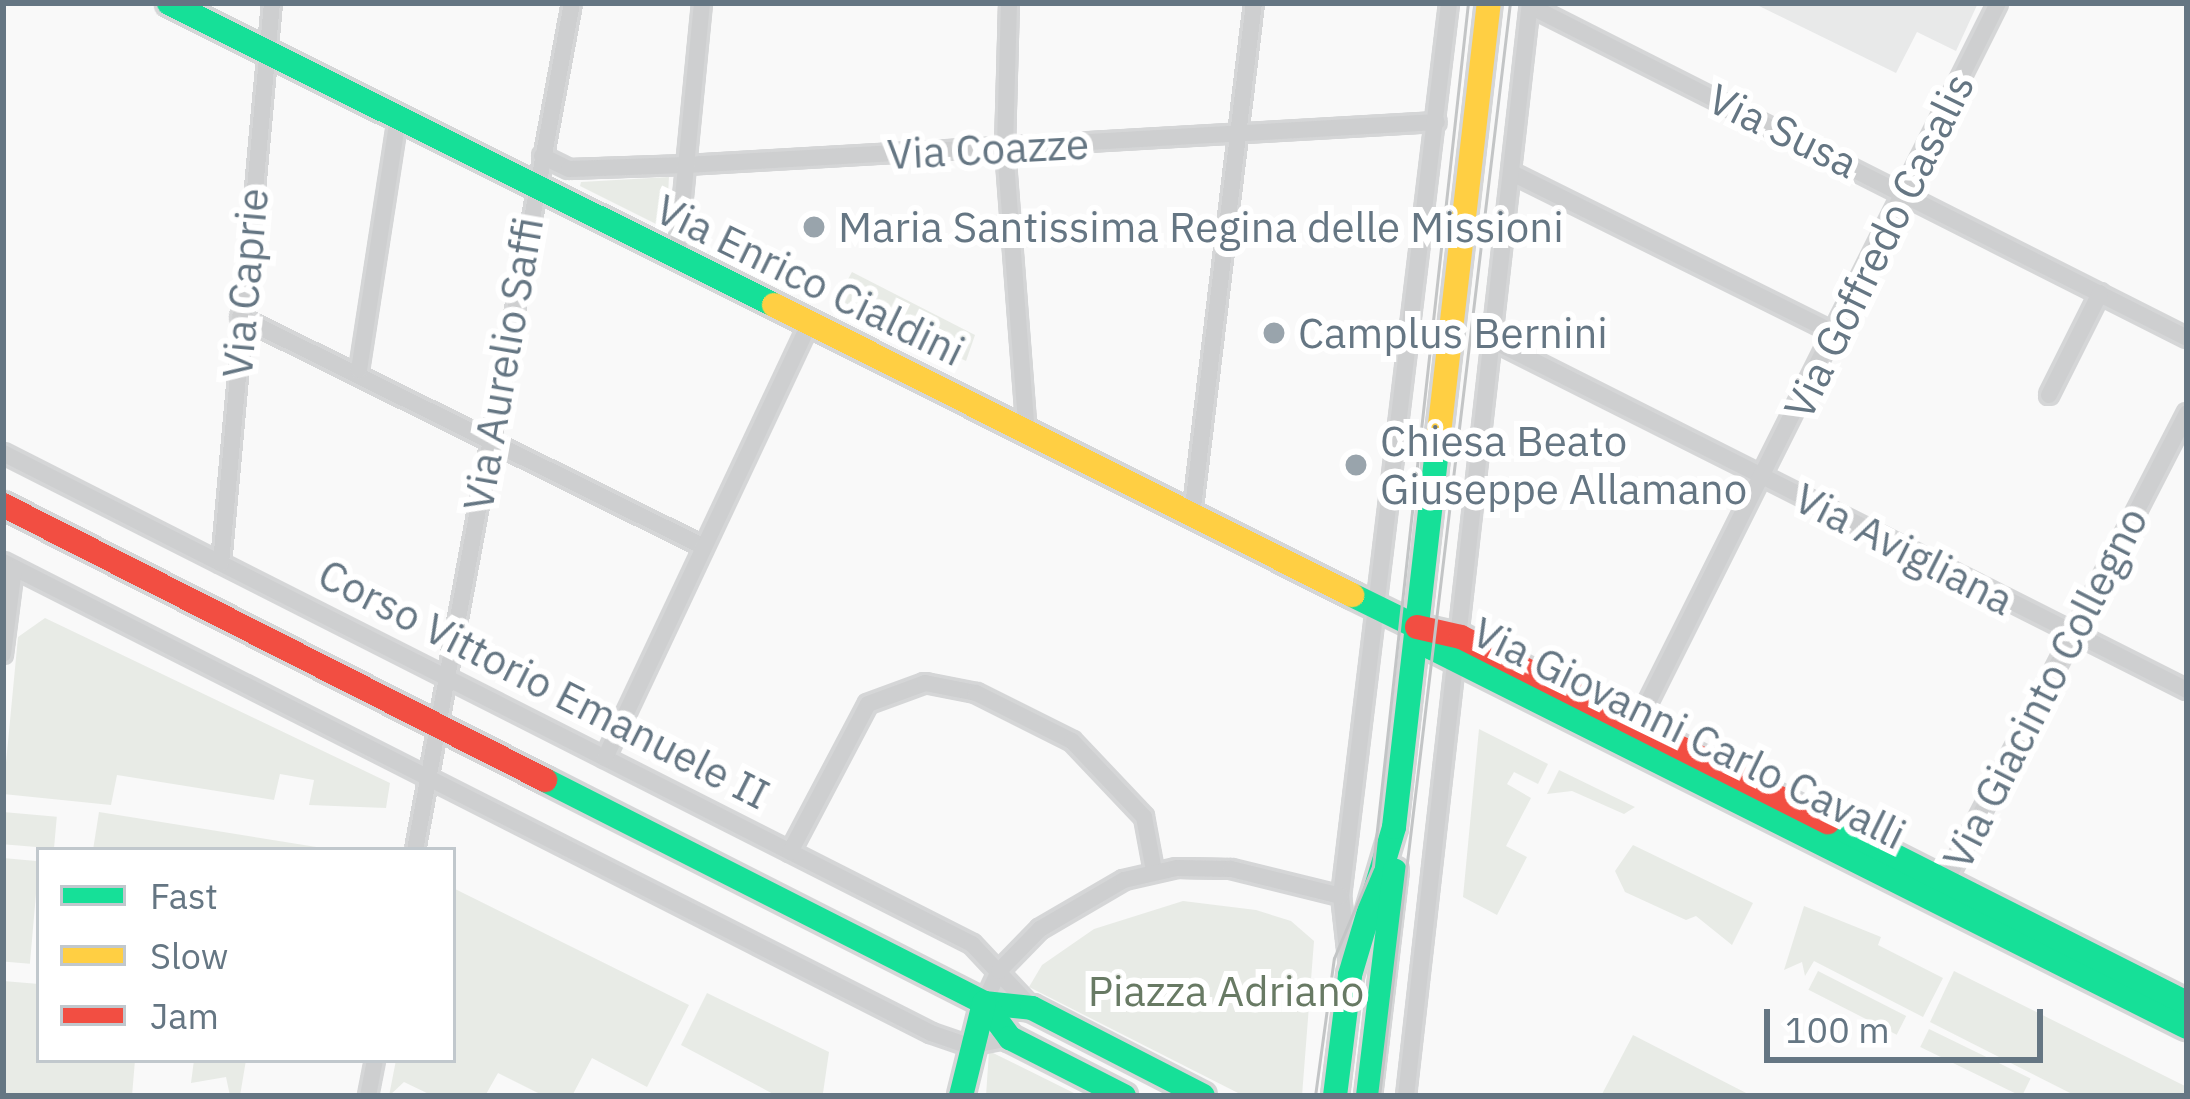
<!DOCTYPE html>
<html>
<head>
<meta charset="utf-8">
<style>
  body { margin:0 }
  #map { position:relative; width:2190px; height:1099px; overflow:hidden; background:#f9f9f9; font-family:"IBM Plex Sans",sans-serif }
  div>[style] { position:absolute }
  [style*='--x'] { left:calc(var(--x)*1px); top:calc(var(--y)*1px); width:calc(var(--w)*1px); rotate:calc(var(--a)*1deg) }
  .built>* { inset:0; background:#e8e9e9 }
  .green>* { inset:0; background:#e8ebe6; transform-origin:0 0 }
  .roads { filter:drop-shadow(3px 0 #d5d6d7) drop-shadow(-3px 0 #d5d6d7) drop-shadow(0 3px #d5d6d7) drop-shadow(0 -3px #d5d6d7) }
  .street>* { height:16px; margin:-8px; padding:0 8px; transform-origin:8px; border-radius:8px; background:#cecfd0 }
  .fast>* { height:24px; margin:-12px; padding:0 12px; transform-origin:12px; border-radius:12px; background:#16e098 }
  .slow>* { height:24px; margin:-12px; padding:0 12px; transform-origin:12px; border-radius:12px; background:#ffcf43 }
  .jam>* { height:24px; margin:-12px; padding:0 12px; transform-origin:12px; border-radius:12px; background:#f24e42 }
  .tram>* { height:3px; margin:-1.5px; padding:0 1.5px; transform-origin:1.5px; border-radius:1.5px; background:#c3c5c6 }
  .dots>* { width:33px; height:33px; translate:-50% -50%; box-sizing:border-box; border:6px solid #fff; border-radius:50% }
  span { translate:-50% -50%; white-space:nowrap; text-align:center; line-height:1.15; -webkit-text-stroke:12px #fff; paint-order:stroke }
  .street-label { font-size:42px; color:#657683 }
  .poi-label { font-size:42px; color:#657683 }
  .left { translate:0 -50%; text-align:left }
  .park-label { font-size:42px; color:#687a64 }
  .frame { position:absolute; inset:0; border:6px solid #657683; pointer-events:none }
  .legend { position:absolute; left:36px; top:847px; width:420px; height:216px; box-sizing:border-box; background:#fff; border:3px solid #c1c8cd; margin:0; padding:15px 21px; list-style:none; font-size:36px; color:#657683 }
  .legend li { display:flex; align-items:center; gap:24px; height:60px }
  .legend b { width:60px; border:3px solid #c1c8cd }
  .scale { position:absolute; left:1764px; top:1009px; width:279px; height:54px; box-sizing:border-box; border:6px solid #657683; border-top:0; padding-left:15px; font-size:36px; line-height:42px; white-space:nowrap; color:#657683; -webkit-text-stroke:9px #fff; paint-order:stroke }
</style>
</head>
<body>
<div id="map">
  <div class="built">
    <div style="clip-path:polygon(1753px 3px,1978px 3px,1956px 51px,1917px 32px,1896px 73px)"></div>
  </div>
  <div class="green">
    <div style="clip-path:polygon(669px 177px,666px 229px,580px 186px,581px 182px)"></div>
    <div style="clip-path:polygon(852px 272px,975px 335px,966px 361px,837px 299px)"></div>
    <div style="clip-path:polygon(45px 618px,390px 783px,386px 808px,309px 805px,314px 780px,280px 774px,274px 800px,117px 775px,111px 805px,3px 794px,18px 637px)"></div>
    <div style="clip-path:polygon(1479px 729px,1548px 764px,1538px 784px,1514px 772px,1507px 784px,1531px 798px,1506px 846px,1527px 857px,1497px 915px,1463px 897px)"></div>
    <div style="clip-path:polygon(1559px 770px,1635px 807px,1624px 814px,1572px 791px,1547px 794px)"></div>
    <div style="left:3px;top:812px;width:54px;height:32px;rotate:5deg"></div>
    <div style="clip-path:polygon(99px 812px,335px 850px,93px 850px)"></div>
    <div style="clip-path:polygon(1633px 845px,1753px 903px,1732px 945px,1696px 916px,1686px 920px,1625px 892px,1615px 871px)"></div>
    <div style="left:3px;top:858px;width:36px;height:103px;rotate:5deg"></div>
    <div style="clip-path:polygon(453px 888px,689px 1005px,647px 1087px,592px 1058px,572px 1096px,544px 1096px,498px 1073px,485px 1096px,433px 1096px,404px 1082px,389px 1096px,396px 1060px,453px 1060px)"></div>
    <div style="clip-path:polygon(1183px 901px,1256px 910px,1291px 921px,1314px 941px,1302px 1096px,1244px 1096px,1029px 987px,1042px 965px,1094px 929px)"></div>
    <div style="clip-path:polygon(1804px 906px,1881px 937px,1878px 945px,1943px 978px,1923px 1017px,1814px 961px,1805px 976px,1802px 962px,1784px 970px)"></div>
    <div style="left:1818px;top:971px;width:99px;height:21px;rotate:27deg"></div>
    <div style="clip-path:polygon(1954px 971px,2187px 1087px,2187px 1096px,2076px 1096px,1930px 1022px)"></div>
    <div style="clip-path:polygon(3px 981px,39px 984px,39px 1060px,135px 1060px,132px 1096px,3px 1096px)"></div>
    <div style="clip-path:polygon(707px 993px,829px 1052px,823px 1093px,777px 1096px,681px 1045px)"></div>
    <div style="left:1929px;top:1029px;width:113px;height:20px;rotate:26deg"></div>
    <div style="clip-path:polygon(1633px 1035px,1752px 1096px,1601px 1096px)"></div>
    <div style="clip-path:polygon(989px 1051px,1080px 1096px,986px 1096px)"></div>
    <div style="clip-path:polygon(194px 1060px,246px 1060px,240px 1096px,230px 1096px,226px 1077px,191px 1083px)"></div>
  </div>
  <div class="roads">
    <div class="street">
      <div style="--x:1009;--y:3;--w:146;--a:91.6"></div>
      <div style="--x:1005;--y:149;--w:284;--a:85.6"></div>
      <div style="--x:1530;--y:6;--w:736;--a:26.81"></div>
      <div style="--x:542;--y:156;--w:30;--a:26"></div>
      <div style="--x:569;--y:169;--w:117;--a:-2"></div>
      <div style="--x:686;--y:165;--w:752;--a:-3.28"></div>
      <div style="--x:1512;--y:173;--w:363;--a:26.4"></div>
      <div style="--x:677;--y:258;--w:256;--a:-84.4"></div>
      <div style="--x:240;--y:317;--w:513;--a:26.37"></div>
      <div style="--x:1494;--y:341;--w:776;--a:26.73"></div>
      <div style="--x:359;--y:370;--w:255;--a:-81.2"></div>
      <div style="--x:2049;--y:395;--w:114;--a:-63.4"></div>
      <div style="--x:3;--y:453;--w:1086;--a:26.87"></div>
      <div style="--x:972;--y:944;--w:88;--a:46.8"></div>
      <div style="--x:1192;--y:515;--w:516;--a:-83.1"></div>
      <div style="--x:3;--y:562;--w:1041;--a:26.91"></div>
      <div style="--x:931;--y:1033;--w:40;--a:18.9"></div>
      <div style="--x:969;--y:1046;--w:42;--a:-11"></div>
      <div style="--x:221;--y:563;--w:562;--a:-84.8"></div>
      <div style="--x:3;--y:654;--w:87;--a:-82.7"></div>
      <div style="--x:1633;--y:732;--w:815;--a:-63.4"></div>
      <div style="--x:605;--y:758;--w:482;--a:-64.8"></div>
      <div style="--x:415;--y:850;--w:861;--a:-79.5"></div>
      <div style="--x:790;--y:852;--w:167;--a:-62.2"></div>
      <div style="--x:868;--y:704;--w:61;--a:-20.2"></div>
      <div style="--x:925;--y:683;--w:52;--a:11.1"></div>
      <div style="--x:976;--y:693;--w:107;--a:26.6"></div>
      <div style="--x:1072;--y:741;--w:105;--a:46.5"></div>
      <div style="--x:1144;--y:817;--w:55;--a:79.5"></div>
      <div style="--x:1943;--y:887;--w:533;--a:-62.76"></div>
      <div style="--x:1349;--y:967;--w:71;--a:-96.4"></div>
      <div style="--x:1341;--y:896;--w:900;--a:-83.1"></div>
      <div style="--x:984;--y:1003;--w:35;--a:-65"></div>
      <div style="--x:999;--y:971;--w:59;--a:-45.7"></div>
      <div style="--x:1040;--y:929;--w:97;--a:-30.3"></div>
      <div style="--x:1124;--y:880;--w:54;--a:-12.8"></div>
      <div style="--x:1177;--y:868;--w:54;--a:1.1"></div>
      <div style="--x:1231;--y:869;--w:113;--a:13.8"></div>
      <div style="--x:368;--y:1096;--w:37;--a:-79"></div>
      <div style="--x:1406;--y:1096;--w:1100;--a:-83.53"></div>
    </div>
    <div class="fast">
      <div style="--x:169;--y:3;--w:676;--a:26.53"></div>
      <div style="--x:1352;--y:595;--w:72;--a:26.2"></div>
      <div style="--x:1417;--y:627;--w:26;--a:54"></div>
      <div style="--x:1432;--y:648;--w:845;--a:26.66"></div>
      <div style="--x:545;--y:780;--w:492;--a:26.9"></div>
      <div style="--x:984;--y:1003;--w:48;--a:5.9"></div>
      <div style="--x:1032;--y:1008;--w:192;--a:27.2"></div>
      <div style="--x:1828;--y:822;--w:402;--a:26.8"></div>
      <div style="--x:984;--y:1003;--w:44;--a:53.4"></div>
      <div style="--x:1010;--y:1038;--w:128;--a:27"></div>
      <div style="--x:961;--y:1096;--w:96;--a:-76.1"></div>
      <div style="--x:1335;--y:1096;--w:122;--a:-82.9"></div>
      <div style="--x:1350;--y:975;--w:154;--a:-73.4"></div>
      <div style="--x:1394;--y:827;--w:388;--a:-83.5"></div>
      <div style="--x:1368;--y:1096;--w:227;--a:-83.2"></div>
    </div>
    <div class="slow">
      <div style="--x:774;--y:305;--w:647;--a:26.64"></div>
      <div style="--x:1438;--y:442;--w:442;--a:-83.4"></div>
    </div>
    <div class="jam">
      <div style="--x:3;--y:505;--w:608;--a:26.9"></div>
      <div style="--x:1417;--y:627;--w:45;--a:12.8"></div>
      <div style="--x:1461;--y:637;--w:411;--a:26.8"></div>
    </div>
  </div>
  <div class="tram">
    <div style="--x:1315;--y:1096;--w:139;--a:-82.2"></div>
    <div style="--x:1334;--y:958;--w:100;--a:-67"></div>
    <div style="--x:1373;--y:866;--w:868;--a:-83.72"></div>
    <div style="--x:1379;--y:1096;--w:1101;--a:-83.17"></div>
  </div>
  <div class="dots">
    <div style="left:814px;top:227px;background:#99a4ac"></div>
    <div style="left:1274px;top:333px;background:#99a4ac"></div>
    <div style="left:1356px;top:465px;background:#99a4ac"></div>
  </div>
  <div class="street-label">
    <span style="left:1783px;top:131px;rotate:26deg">Via Susa</span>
    <span style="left:988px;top:149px;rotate:-3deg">Via Coazze</span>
    <span style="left:1879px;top:246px;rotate:-64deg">Via Goffredo Casalis</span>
    <span style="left:810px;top:280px;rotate:26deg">Via Enrico Cialdini</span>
    <span style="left:245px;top:283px;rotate:-85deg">Via Caprie</span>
    <span style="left:503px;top:364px;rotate:-80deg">Via Aurelio Saffi</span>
    <span style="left:1904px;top:549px;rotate:27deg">Via Avigliana</span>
    <span style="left:544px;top:684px;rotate:27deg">Corso Vittorio Emanuele II</span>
    <span style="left:2045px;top:688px;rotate:-63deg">Via Giacinto Collegno</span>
    <span style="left:1689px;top:733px;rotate:26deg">Via Giovanni Carlo Cavalli</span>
  </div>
  <div class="poi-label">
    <span class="left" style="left:838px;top:227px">Maria Santissima Regina delle Missioni</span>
    <span class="left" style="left:1298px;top:333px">Camplus Bernini</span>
    <span class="left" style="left:1380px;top:465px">Chiesa Beato<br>Giuseppe Allamano</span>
  </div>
  <div class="park-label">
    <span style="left:1226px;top:991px">Piazza Adriano</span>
  </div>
  <div class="frame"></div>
  <ul class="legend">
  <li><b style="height:15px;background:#16e098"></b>Fast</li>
  <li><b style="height:15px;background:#ffcf43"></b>Slow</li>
  <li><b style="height:15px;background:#f24e42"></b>Jam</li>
  </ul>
  <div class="scale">100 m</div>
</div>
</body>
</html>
